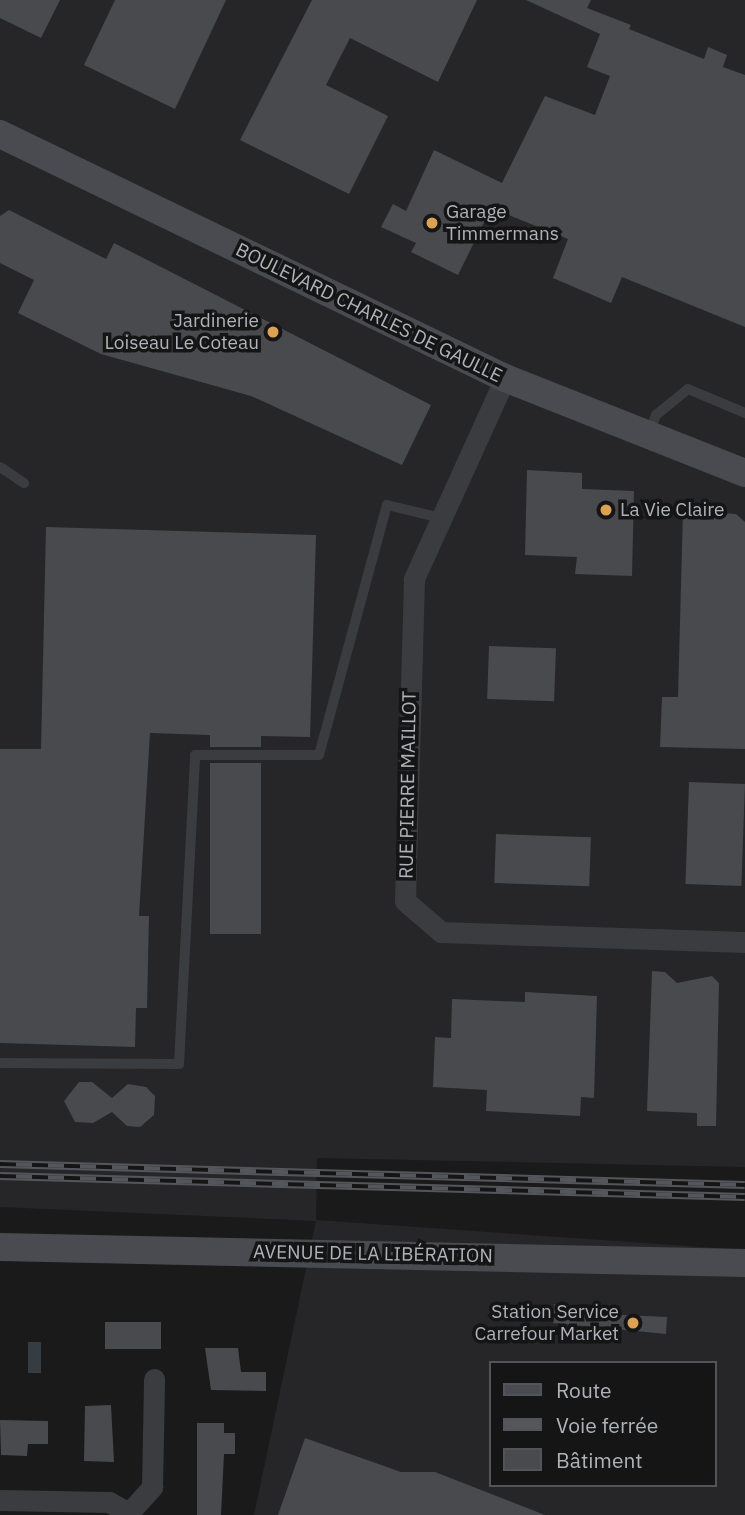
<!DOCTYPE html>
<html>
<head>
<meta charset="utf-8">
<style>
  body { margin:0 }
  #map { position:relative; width:745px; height:1515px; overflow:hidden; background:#1a1a1b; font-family:"IBM Plex Sans",sans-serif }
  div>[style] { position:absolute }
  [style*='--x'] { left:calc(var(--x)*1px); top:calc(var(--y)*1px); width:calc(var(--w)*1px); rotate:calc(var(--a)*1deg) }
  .built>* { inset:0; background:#262628 }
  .water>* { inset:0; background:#353d43; transform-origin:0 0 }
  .building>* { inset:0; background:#494a4d; transform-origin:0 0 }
  .lane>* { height:10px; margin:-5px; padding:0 5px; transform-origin:5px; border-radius:5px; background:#3b3c40 }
  .street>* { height:21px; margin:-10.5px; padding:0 10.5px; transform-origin:10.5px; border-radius:10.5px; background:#3b3c40 }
  .secondary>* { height:28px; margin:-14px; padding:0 14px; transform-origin:14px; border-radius:14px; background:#494b50 }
  .rail>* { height:8px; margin-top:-4px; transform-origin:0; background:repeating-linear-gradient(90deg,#151516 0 16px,#54565b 0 32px); box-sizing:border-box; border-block:2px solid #54565b }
  .dots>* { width:19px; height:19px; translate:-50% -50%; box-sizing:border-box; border:4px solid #151516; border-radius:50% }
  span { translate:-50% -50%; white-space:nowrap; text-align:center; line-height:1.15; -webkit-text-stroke:7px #151516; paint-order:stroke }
  .poi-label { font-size:19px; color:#aeb2b9 }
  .left { translate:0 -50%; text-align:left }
  .right { translate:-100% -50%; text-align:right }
  .street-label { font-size:19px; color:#aeb2b9 }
  .legend { position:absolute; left:489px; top:1361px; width:228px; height:126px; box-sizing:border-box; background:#151516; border:2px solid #525457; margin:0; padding:9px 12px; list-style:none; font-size:21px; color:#aeb2b9 }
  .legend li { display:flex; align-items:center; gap:14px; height:35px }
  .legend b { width:35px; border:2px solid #525457 }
</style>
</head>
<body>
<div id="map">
  <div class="built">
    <div style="clip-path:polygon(evenodd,0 0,745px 0,745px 1167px,317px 1158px,316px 1220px,745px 1250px,745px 1515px,254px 1515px,316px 1221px,0 1207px,0 0,491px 1363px,715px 1363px,715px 1485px,491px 1485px,491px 1363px)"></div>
  </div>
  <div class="water">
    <div style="left:28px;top:1342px;width:13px;height:31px"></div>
  </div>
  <div class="building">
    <div style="clip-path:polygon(0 0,60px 0,41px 38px,0 18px)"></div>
    <div style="clip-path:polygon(115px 0,226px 0,175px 109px,84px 65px)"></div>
    <div style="clip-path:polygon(312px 0,477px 0,438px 82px,350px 38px,326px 85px,388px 116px,349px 194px,240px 140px)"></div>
    <div style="clip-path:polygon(526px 0,591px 0,587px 8px,631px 25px,629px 29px,704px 59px,708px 47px,727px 55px,723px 67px,745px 75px,745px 327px,622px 277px,611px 303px,553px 278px,568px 239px,491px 208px,458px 275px,411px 252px,416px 243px,381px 227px,393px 204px,406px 211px,434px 150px,502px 183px,545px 96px,595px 115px,610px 76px,587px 67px,600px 34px)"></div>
    <div style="clip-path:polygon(9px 210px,106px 259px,114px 243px,431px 405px,402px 465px,251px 396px,101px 354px,18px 313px,34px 280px,0 263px,0 216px)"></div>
    <div style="clip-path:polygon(527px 470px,582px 473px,582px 489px,634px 491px,632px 576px,575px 574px,577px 557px,525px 555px)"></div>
    <div style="clip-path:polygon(683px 510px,736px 514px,745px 522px,745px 749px,660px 747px,662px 697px,678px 697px)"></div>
    <div style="clip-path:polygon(46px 527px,316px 535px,310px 737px,261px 736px,261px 747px,210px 747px,210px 735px,150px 733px,139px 916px,149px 916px,147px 1008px,136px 1008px,135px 1047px,0 1043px,0 749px,41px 749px)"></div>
    <div style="left:489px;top:646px;width:67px;height:53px;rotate:2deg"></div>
    <div style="left:210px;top:763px;width:51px;height:171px"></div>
    <div style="left:689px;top:782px;width:56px;height:102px;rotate:2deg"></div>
    <div style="left:496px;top:834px;width:95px;height:49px;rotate:2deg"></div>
    <div style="clip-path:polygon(652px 971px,665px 972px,677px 983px,712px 976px,719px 983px,716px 1126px,697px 1126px,697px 1113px,647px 1111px)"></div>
    <div style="clip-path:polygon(525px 992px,597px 996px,594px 1098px,581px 1097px,580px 1116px,486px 1111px,487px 1090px,433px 1087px,435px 1037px,451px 1038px,452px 999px,525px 1002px)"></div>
    <div style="clip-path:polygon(79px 1082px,92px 1082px,112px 1098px,128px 1084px,146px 1087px,155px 1096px,154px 1115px,140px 1127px,127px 1126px,112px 1112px,93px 1123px,75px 1122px,64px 1101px)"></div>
    <div style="clip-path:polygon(554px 1304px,601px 1306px,601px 1314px,667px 1317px,666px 1334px,553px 1323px)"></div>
    <div style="left:105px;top:1322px;width:56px;height:27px"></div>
    <div style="clip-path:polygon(205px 1348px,238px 1348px,241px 1372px,266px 1372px,266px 1391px,211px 1390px)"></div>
    <div style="clip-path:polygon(111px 1405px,114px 1462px,84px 1461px,85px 1406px)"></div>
    <div style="clip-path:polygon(0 1420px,48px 1421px,48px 1444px,28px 1444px,27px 1456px,1px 1455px)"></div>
    <div style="clip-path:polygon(197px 1423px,224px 1423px,224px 1433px,235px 1433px,235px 1454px,224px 1454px,221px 1515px,197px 1515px)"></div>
    <div style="clip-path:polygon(305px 1438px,401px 1472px,435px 1472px,545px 1515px,278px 1515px)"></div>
  </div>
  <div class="lane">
    <div style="--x:649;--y:434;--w:20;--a:-70"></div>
    <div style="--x:656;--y:415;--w:41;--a:-39.1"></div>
    <div style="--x:688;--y:389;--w:62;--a:22.8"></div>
    <div style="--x:0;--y:467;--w:29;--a:34"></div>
    <div style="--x:0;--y:1063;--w:179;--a:0.3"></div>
    <div style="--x:179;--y:1064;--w:309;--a:-87"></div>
    <div style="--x:195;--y:755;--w:124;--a:0"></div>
    <div style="--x:319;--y:755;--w:259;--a:-74.8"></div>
    <div style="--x:387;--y:505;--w:56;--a:13.5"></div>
  </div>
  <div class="street">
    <div style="--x:505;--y:378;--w:221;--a:114.4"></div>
    <div style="--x:414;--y:579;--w:322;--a:91.6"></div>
    <div style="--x:405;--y:901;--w:48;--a:40.7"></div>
    <div style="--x:441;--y:932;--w:304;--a:1.9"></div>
    <div style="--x:0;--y:1500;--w:109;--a:1.1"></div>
    <div style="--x:109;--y:1502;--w:21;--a:29"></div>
    <div style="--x:127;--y:1515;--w:38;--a:-48"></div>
    <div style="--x:152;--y:1487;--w:108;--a:-88.9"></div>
  </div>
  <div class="secondary">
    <div style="--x:0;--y:134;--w:561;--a:25.79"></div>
    <div style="--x:505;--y:378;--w:258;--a:21.6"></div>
    <div style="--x:0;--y:1247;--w:745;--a:1.23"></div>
  </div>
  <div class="rail">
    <div style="--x:0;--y:1164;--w:745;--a:1.61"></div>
    <div style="--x:0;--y:1176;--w:745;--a:1.61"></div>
  </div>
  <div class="dots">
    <div style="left:432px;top:223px;background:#dca252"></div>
    <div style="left:273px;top:332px;background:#dca252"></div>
    <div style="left:606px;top:510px;background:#dca252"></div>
    <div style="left:633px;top:1323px;background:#dca252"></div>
  </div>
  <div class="poi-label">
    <span class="left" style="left:446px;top:223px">Garage<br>Timmermans</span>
    <span class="right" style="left:259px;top:332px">Jardinerie<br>Loiseau Le Coteau</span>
    <span class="left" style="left:620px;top:510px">La Vie Claire</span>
    <span class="right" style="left:619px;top:1323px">Station Service<br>Carrefour Market</span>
  </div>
  <div class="street-label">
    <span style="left:369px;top:313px;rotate:26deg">BOULEVARD CHARLES DE GAULLE</span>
    <span style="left:408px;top:785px;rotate:-89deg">RUE PIERRE MAILLOT</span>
    <span style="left:373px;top:1254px;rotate:1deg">AVENUE DE LA LIBÉRATION</span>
  </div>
  <ul class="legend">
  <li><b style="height:9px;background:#494b50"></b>Route</li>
  <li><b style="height:9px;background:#54565b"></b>Voie ferrée</li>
  <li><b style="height:19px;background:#494a4d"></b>Bâtiment</li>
  </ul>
</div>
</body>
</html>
